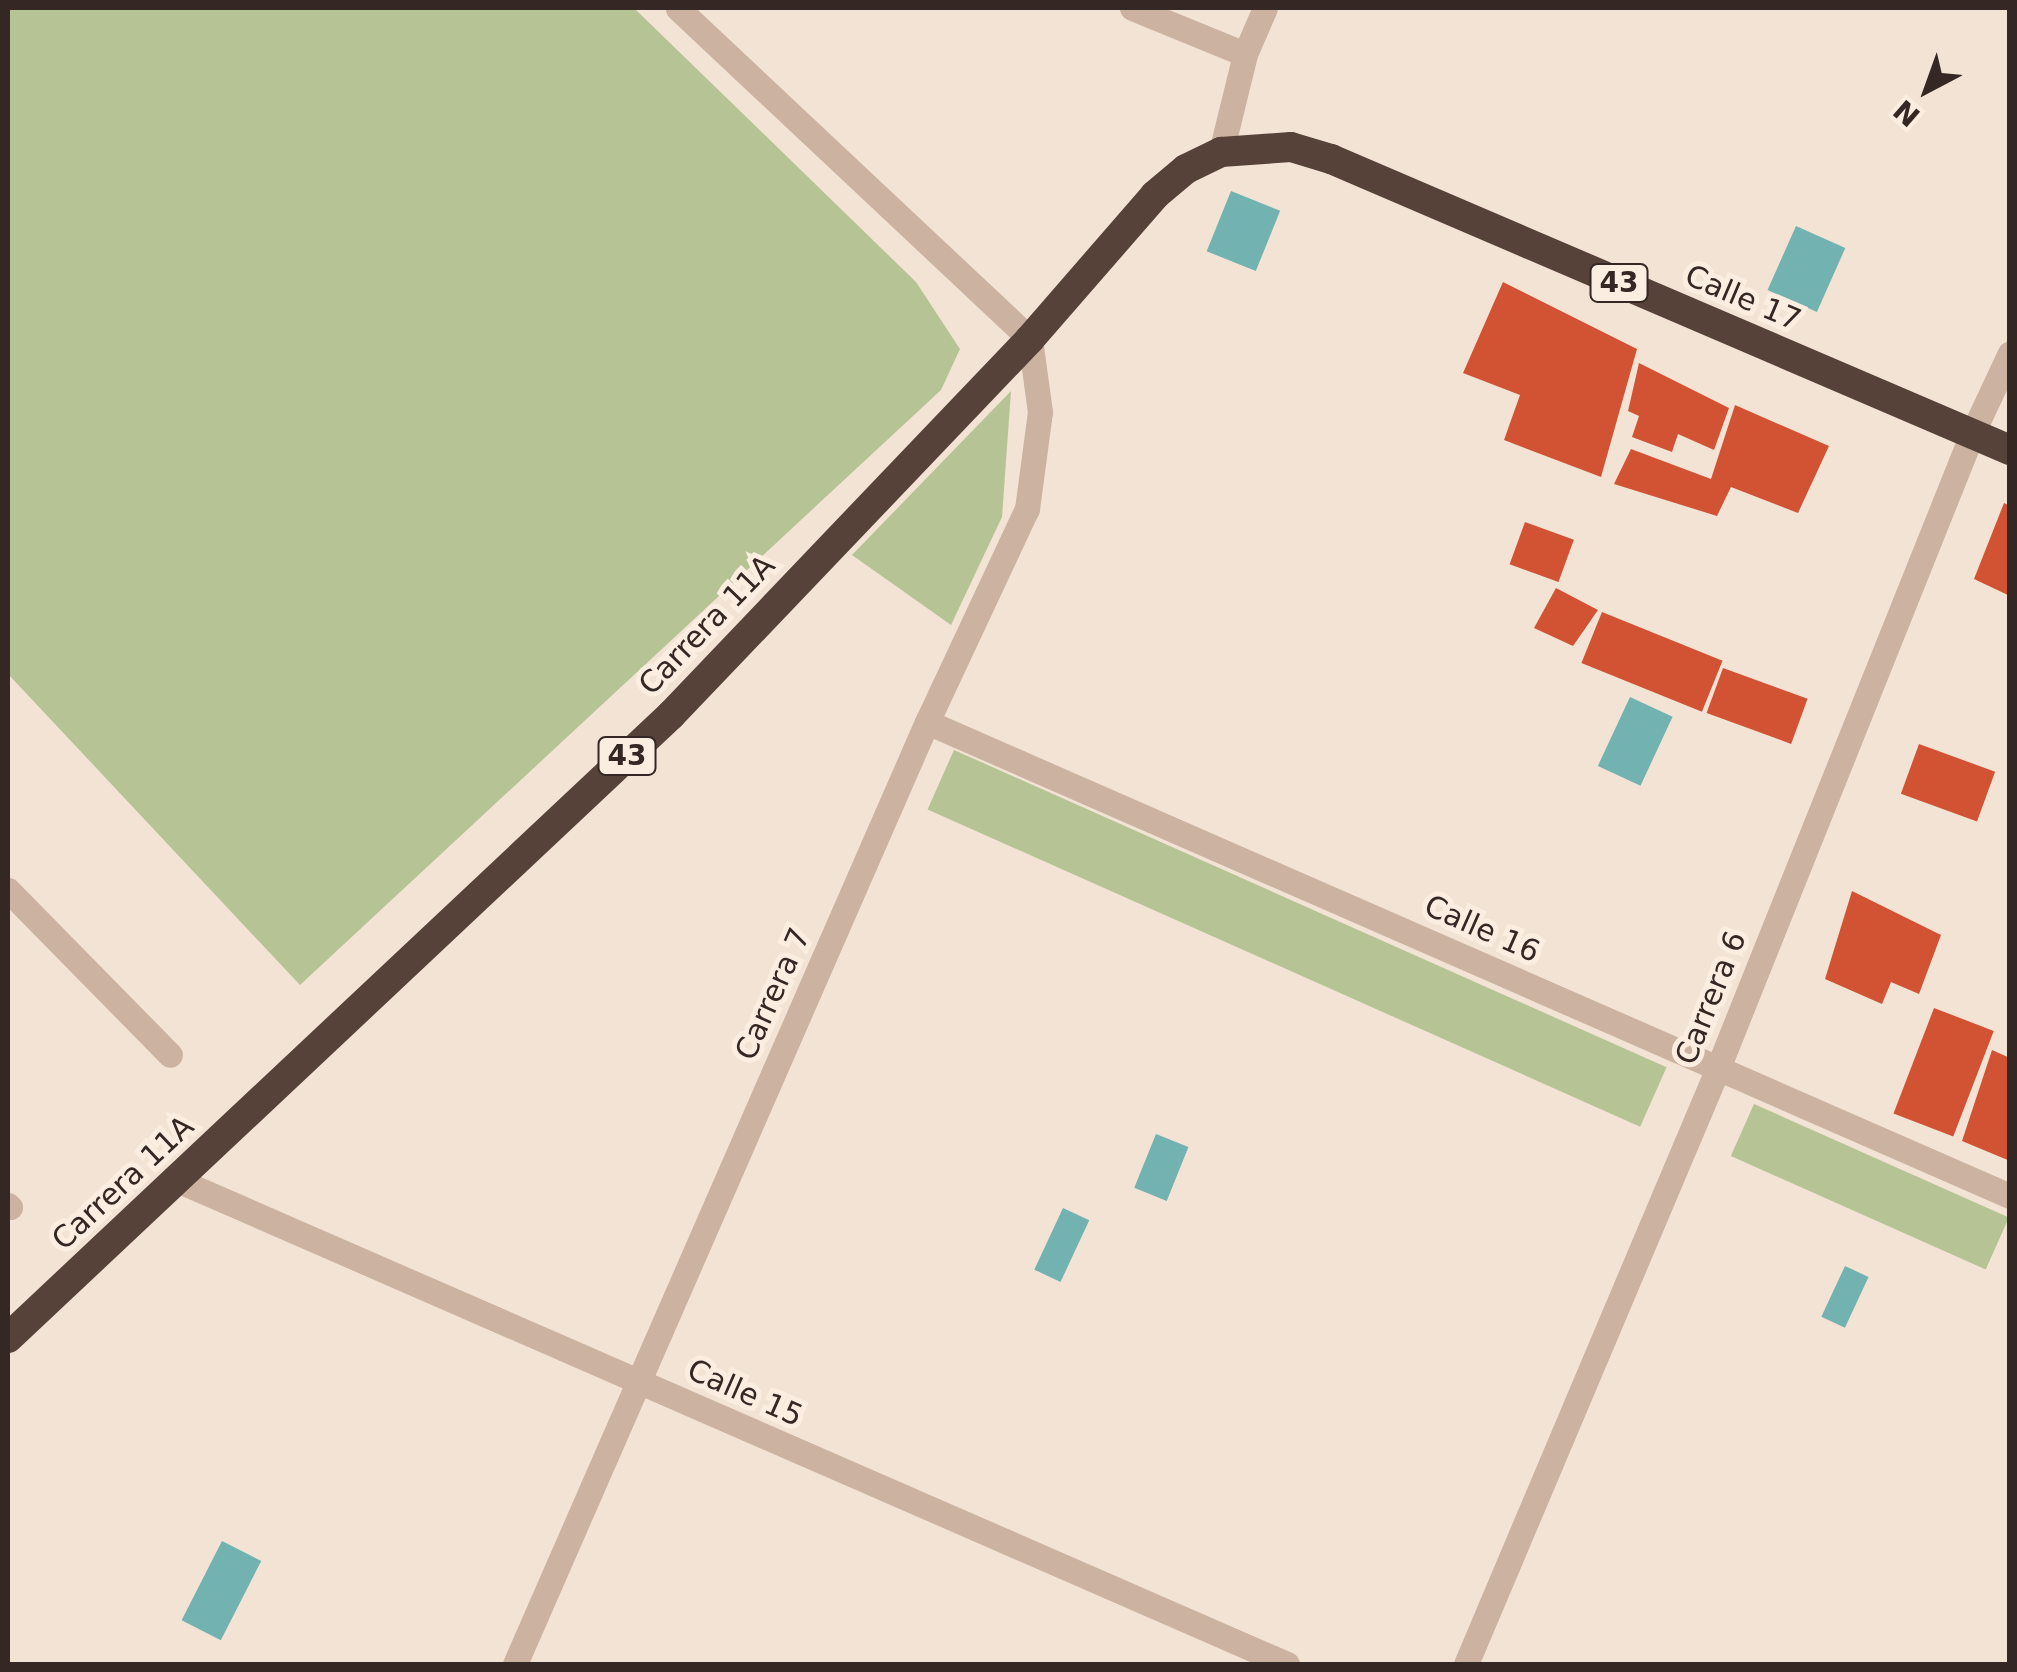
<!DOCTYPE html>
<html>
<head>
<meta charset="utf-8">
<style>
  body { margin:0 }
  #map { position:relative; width:2017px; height:1672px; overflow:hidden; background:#f3e3d5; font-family:"DejaVu Sans",sans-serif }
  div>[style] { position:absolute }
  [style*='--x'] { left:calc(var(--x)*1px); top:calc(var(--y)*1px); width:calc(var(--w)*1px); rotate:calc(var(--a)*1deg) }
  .green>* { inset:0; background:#b6c394; transform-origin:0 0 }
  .water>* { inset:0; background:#72b2b1; transform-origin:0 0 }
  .building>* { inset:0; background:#d25234; transform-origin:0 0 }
  .street>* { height:25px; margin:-12.5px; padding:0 12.5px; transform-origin:12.5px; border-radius:12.5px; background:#ccb2a0 }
  .highway>* { height:30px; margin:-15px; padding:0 15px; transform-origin:15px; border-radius:15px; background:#57423a }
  span { translate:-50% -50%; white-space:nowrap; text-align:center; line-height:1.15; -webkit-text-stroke:10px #fbeee1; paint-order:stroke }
  .shield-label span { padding:2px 8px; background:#fbeee1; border:2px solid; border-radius:8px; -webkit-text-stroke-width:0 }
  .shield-label { font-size:28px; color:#352824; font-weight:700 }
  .street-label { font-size:30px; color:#352824 }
  .frame { position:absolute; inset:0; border:10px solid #352824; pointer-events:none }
  .north { position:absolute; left:1877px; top:40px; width:100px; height:100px; -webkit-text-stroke:8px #fbeee1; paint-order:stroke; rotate:221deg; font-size:28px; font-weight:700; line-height:40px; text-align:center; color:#352824 }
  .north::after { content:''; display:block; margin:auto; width:35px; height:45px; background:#352824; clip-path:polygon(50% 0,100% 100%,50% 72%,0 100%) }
</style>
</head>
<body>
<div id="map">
  <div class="green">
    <div style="clip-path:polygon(8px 8px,634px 8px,916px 282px,960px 349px,941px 390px,300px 985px,8px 674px)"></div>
    <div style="clip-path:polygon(1011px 391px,1002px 517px,951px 625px,852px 555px)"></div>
    <div style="left:954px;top:750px;width:780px;height:65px;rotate:24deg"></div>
    <div style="left:1754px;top:1104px;width:279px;height:57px;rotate:24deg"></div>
  </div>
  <div class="water">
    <div style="left:1231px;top:191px;width:53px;height:65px;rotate:22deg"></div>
    <div style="left:1796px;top:226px;width:54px;height:70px;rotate:24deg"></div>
    <div style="left:1630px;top:697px;width:47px;height:76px;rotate:25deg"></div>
    <div style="left:1156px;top:1134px;width:35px;height:58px;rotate:22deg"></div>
    <div style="left:1063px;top:1208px;width:29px;height:68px;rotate:25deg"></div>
    <div style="left:1845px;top:1266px;width:26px;height:56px;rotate:25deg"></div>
    <div style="left:222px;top:1541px;width:44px;height:89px;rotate:27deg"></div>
  </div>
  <div class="building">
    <div style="clip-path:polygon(1503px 282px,1637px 349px,1601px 477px,1504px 440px,1520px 395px,1463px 373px)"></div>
    <div style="clip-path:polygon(1639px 363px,1729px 408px,1714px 450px,1678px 434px,1672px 452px,1632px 437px,1639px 416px,1628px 411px)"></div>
    <div style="clip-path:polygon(1735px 405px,1829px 446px,1798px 513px,1731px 487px,1717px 516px,1614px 484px,1631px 449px,1711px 479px)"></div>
    <div style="clip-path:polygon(2004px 503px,2010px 506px,2010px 596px,1974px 579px)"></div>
    <div style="left:1525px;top:522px;width:52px;height:45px;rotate:20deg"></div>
    <div style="clip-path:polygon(1556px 588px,1598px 610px,1573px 646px,1534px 628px)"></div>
    <div style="left:1602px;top:612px;width:130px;height:55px;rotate:22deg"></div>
    <div style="left:1723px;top:668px;width:90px;height:48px;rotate:20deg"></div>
    <div style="left:1919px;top:744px;width:81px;height:53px;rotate:20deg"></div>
    <div style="clip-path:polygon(1852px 891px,1941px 935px,1919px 994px,1891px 982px,1882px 1004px,1825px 979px)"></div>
    <div style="left:1934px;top:1008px;width:64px;height:113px;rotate:21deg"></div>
    <div style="clip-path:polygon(1992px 1050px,2010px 1058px,2010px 1161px,1962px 1141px)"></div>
  </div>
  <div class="street">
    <div style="--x:1132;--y:8;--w:122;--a:22.2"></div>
    <div style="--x:1221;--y:152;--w:101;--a:-76.2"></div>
    <div style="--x:1245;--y:54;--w:50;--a:-66.5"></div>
    <div style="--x:927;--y:722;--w:1182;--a:23.64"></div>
    <div style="--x:8;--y:890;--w:231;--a:45.5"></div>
    <div style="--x:177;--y:1180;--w:1211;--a:23.56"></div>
    <div style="--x:8;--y:1205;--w:3;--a:45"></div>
    <div style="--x:515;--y:1664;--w:1028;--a:-66.38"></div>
    <div style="--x:927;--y:722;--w:235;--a:-64.9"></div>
    <div style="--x:1027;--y:509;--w:98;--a:-82.4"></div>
    <div style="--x:1040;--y:412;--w:74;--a:-97.8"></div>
    <div style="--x:1030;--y:339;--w:483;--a:-136.8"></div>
    <div style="--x:1466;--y:1664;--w:647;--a:-67.08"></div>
    <div style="--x:1718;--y:1068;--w:683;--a:-68.17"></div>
    <div style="--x:1972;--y:434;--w:89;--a:-64.9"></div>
  </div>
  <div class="highway">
    <div style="--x:8;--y:1338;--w:910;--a:-43.22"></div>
    <div style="--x:671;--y:715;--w:520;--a:-46.32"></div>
    <div style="--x:1030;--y:339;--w:191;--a:-49"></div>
    <div style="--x:1155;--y:195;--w:40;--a:-40"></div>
    <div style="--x:1186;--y:169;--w:39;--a:-26"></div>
    <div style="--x:1221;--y:152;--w:70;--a:-4.1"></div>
    <div style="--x:1291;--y:147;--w:42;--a:16.7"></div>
    <div style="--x:1331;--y:159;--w:739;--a:23.2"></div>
  </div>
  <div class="shield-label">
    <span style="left:1619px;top:283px">43</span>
    <span style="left:627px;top:756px">43</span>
  </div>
  <div class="street-label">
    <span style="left:1743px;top:298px;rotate:23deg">Calle 17</span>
    <span style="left:707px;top:625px;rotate:-46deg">Carrera 11A</span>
    <span style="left:1482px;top:929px;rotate:24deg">Calle 16</span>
    <span style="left:773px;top:994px;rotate:-66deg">Carrera 7</span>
    <span style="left:1711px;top:998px;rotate:-68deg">Carrera 6</span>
    <span style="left:123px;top:1183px;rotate:-43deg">Carrera 11A</span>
    <span style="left:745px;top:1393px;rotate:24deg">Calle 15</span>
  </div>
  <div class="frame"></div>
  <div class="north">N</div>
</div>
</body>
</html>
